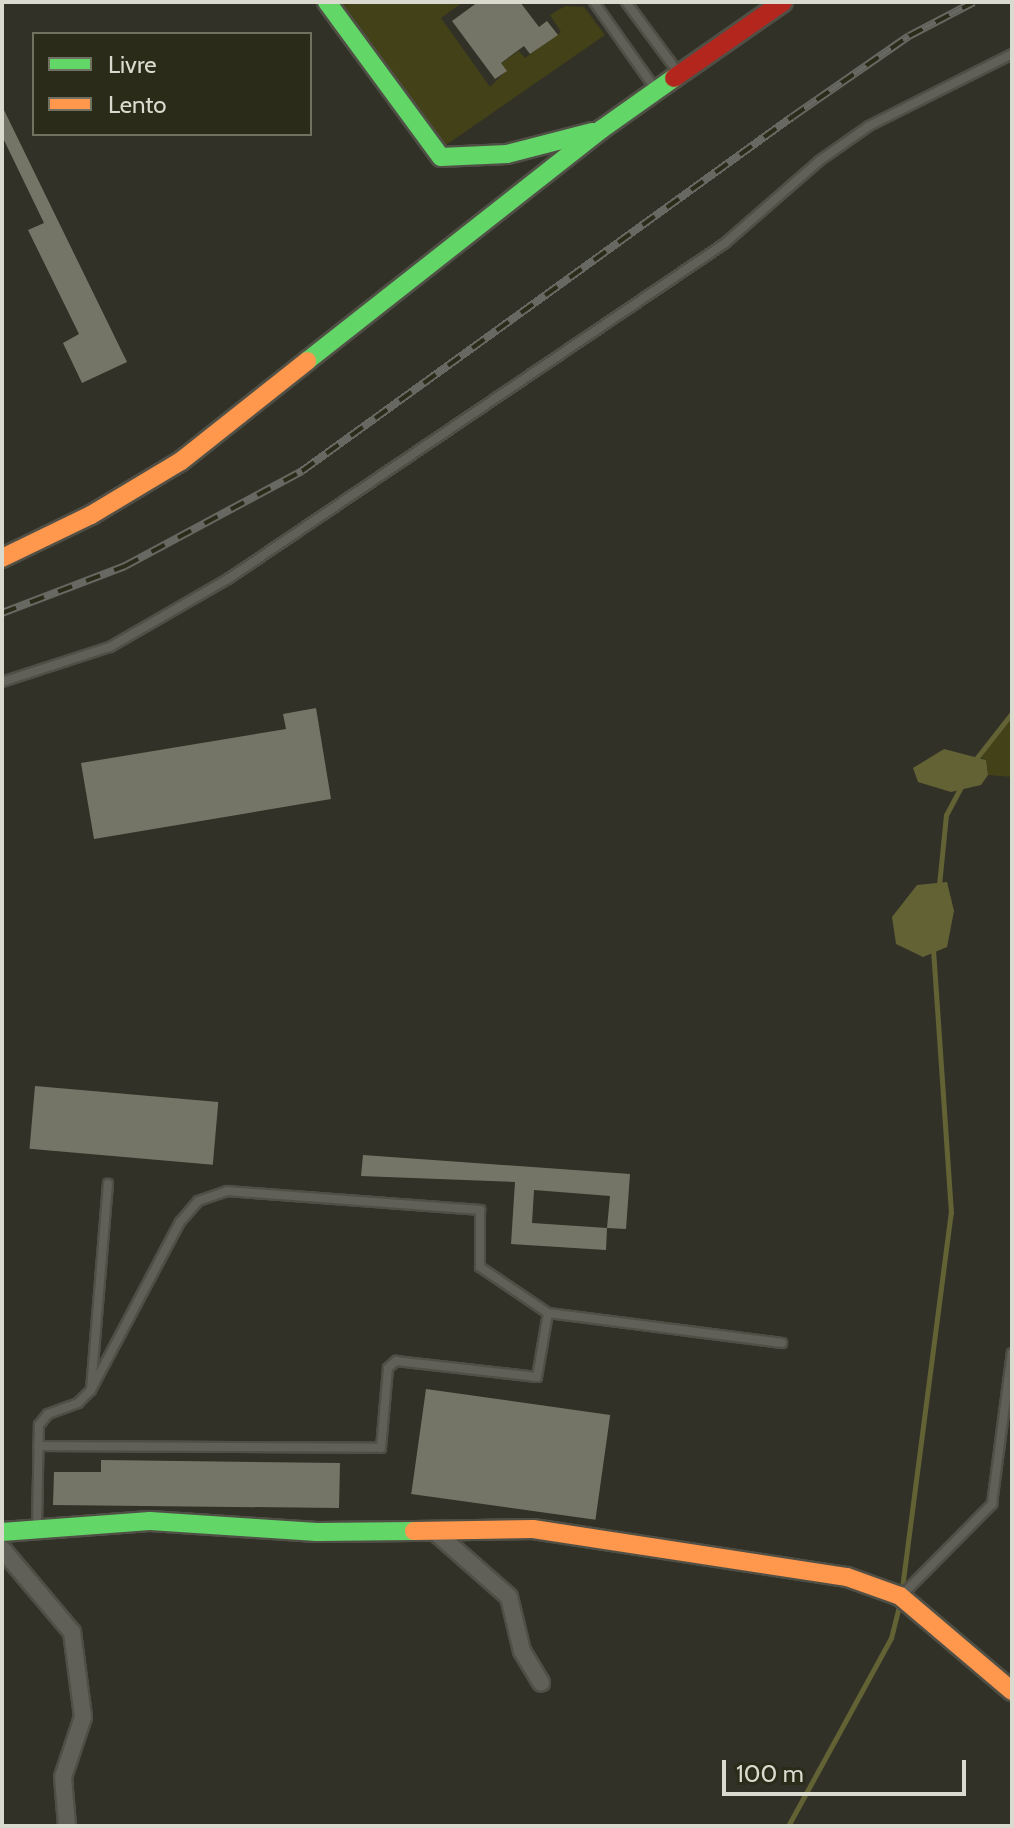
<!DOCTYPE html>
<html>
<head>
<meta charset="utf-8">
<style>
  body { margin:0 }
  #map { position:relative; width:1014px; height:1828px; overflow:hidden; background:#313127; font-family:Cabin,sans-serif }
  div>[style] { position:absolute }
  [style*='--x'] { left:calc(var(--x)*1px); top:calc(var(--y)*1px); width:calc(var(--w)*1px); rotate:calc(var(--a)*1deg) }
  .green>* { inset:0; background:#424117 }
  .water>* { inset:0; background:#636235 }
  .stream>* { height:5px; margin:-2.5px; padding:0 2.5px; transform-origin:2.5px; border-radius:2.5px; background:#636235 }
  .building>* { inset:0; background:#757567; transform-origin:0 0 }
  .roads { filter:drop-shadow(2px 0 #4f4f46) drop-shadow(-2px 0 #4f4f46) drop-shadow(0 2px #4f4f46) drop-shadow(0 -2px #4f4f46) }
  .lane>* { height:8px; margin:-4px; padding:0 4px; transform-origin:4px; border-radius:4px; background:#606058 }
  .street>* { height:16px; margin:-8px; padding:0 8px; transform-origin:8px; border-radius:8px; background:#606058 }
  .fast>* { height:18px; margin:-9px; padding:0 9px; transform-origin:9px; border-radius:9px; background:#63d668 }
  .slow>* { height:18px; margin:-9px; padding:0 9px; transform-origin:9px; border-radius:9px; background:#ff974d }
  .jam>* { height:18px; margin:-9px; padding:0 9px; transform-origin:9px; border-radius:9px; background:#b3261e }
  .rail>* { height:8px; margin-top:-4px; transform-origin:0; background:repeating-linear-gradient(90deg,#2b2b19 0 15px,#686862 0 30px); box-sizing:border-box; border-block:2px solid #686862 }
  span { translate:-50% -50%; white-space:nowrap; text-align:center; line-height:1.15; -webkit-text-stroke:8px #2b2b19; paint-order:stroke }
  .frame { position:absolute; inset:0; border:4px solid #dadacf; pointer-events:none }
  .legend { position:absolute; left:32px; top:32px; width:280px; height:104px; box-sizing:border-box; background:#2b2b19; border:2px solid #717162; margin:0; padding:10px 14px; list-style:none; font-size:24px; color:#dadacf }
  .legend li { display:flex; align-items:center; gap:16px; height:40px }
  .legend b { width:40px; border:2px solid #717162 }
  .scale { position:absolute; left:722px; top:1760px; width:244px; height:36px; box-sizing:border-box; border:4px solid #dadacf; border-top:0; padding-left:10px; font-size:24px; line-height:28px; white-space:nowrap; color:#dadacf; -webkit-text-stroke:6px #2b2b19; paint-order:stroke }
</style>
</head>
<body>
<div id="map">
  <div class="green">
    <div style="clip-path:polygon(340px 2px,463px 2px,441px 18px,490px 87px,506px 71px,501px 63px,519px 51px,525px 58px,561px 32px,550px 15px,565px 6px,584px 7px,605px 35px,446px 145px)"></div>
    <div style="clip-path:polygon(1012px 713px,1012px 777px,988px 775px,986px 760px,978px 755px)"></div>
  </div>
  <div class="water">
    <div style="clip-path:polygon(944px 749px,986px 760px,988px 775px,981px 785px,951px 792px,918px 782px,913px 768px)"></div>
    <div style="clip-path:polygon(947px 882px,954px 911px,947px 947px,923px 957px,896px 944px,892px 917px,917px 885px)"></div>
  </div>
  <div class="stream">
    <div style="--x:975;--y:760;--w:60;--a:-51.8"></div>
    <div style="--x:939;--y:885;--w:70;--a:-84.3"></div>
    <div style="--x:946;--y:815;--w:32;--a:-62"></div>
    <div style="--x:902;--y:1588;--w:378;--a:-82.6"></div>
    <div style="--x:951;--y:1213;--w:268;--a:-93.9"></div>
    <div style="--x:788;--y:1826;--w:214;--a:-61.3"></div>
    <div style="--x:891;--y:1638;--w:33;--a:-76"></div>
  </div>
  <div class="building">
    <div style="clip-path:polygon(478px 2px,520px 2px,539px 27px,547px 21px,558px 35px,530px 54px,524px 46px,501px 63px,507px 71px,495px 79px,452px 21px)"></div>
    <div style="clip-path:polygon(2px 106px,127px 362px,82px 383px,63px 343px,79px 334px,28px 230px,44px 223px,2px 136px)"></div>
    <div style="clip-path:polygon(316px 708px,331px 799px,94px 839px,81px 763px,286px 729px,283px 714px)"></div>
    <div style="left:35px;top:1086px;width:184px;height:63px;rotate:5deg"></div>
    <div style="clip-path:polygon(evenodd,363px 1155px,630px 1174px,626px 1229px,607px 1228px,606px 1250px,511px 1244px,515px 1182px,361px 1176px,363px 1155px,534px 1190px,610px 1196px,607px 1228px,532px 1223px,534px 1190px)"></div>
    <div style="left:426px;top:1389px;width:186px;height:106px;rotate:8deg"></div>
    <div style="clip-path:polygon(101px 1460px,340px 1463px,339px 1508px,53px 1505px,54px 1472px,101px 1472px)"></div>
  </div>
  <div class="roads">
    <div class="lane">
      <div style="--x:594;--y:2;--w:108;--a:54.8"></div>
      <div style="--x:626;--y:2;--w:87;--a:53.4"></div>
      <div style="--x:2;--y:682;--w:114;--a:-18"></div>
      <div style="--x:110;--y:647;--w:136;--a:-30"></div>
      <div style="--x:228;--y:579;--w:599;--a:-34.04"></div>
      <div style="--x:724;--y:244;--w:126;--a:-41.1"></div>
      <div style="--x:819;--y:161;--w:61;--a:-35"></div>
      <div style="--x:869;--y:126;--w:160;--a:-26.7"></div>
      <div style="--x:91;--y:1390;--w:190;--a:-62.1"></div>
      <div style="--x:180;--y:1222;--w:28;--a:-49"></div>
      <div style="--x:198;--y:1201;--w:31;--a:-19"></div>
      <div style="--x:227;--y:1191;--w:254;--a:4.3"></div>
      <div style="--x:480;--y:1210;--w:57;--a:90"></div>
      <div style="--x:480;--y:1267;--w:82;--a:34.1"></div>
      <div style="--x:38;--y:1446;--w:343;--a:0.3"></div>
      <div style="--x:381;--y:1448;--w:80;--a:-85"></div>
      <div style="--x:388;--y:1368;--w:11;--a:-41"></div>
      <div style="--x:396;--y:1361;--w:142;--a:6.5"></div>
      <div style="--x:537;--y:1377;--w:65;--a:-80.2"></div>
      <div style="--x:548;--y:1313;--w:236;--a:7.3"></div>
      <div style="--x:37;--y:1526;--w:101;--a:-88.9"></div>
      <div style="--x:39;--y:1425;--w:14;--a:-51"></div>
      <div style="--x:48;--y:1414;--w:32;--a:-20"></div>
      <div style="--x:78;--y:1403;--w:18;--a:-45"></div>
      <div style="--x:91;--y:1390;--w:207;--a:-85.3"></div>
      <div style="--x:903;--y:1594;--w:127;--a:-45.3"></div>
      <div style="--x:992;--y:1504;--w:152;--a:-82.5"></div>
    </div>
    <div class="street">
      <div style="--x:434;--y:1531;--w:100;--a:41.3"></div>
      <div style="--x:509;--y:1597;--w:56;--a:76.5"></div>
      <div style="--x:522;--y:1651;--w:37;--a:59"></div>
      <div style="--x:2;--y:1549;--w:109;--a:49.9"></div>
      <div style="--x:72;--y:1632;--w:86;--a:82.6"></div>
      <div style="--x:83;--y:1717;--w:63;--a:108.4"></div>
      <div style="--x:63;--y:1777;--w:49;--a:85.3"></div>
    </div>
    <div class="fast">
      <div style="--x:327;--y:2;--w:192;--a:53.7"></div>
      <div style="--x:441;--y:157;--w:66;--a:-2.6"></div>
      <div style="--x:507;--y:154;--w:88;--a:-14.5"></div>
      <div style="--x:307;--y:361;--w:375;--a:-38.2"></div>
      <div style="--x:602;--y:129;--w:88;--a:-35.3"></div>
      <div style="--x:2;--y:1532;--w:148;--a:-4.3"></div>
      <div style="--x:150;--y:1521;--w:167;--a:3.8"></div>
      <div style="--x:317;--y:1532;--w:97;--a:-0.6"></div>
    </div>
    <div class="slow">
      <div style="--x:2;--y:558;--w:99;--a:-25.8"></div>
      <div style="--x:91;--y:515;--w:105;--a:-31"></div>
      <div style="--x:181;--y:461;--w:161;--a:-38.4"></div>
      <div style="--x:414;--y:1531;--w:119;--a:-1"></div>
      <div style="--x:533;--y:1529;--w:318;--a:8.7"></div>
      <div style="--x:847;--y:1577;--w:56;--a:19.7"></div>
      <div style="--x:900;--y:1596;--w:147;--a:40.3"></div>
    </div>
    <div class="jam">
      <div style="--x:674;--y:78;--w:133;--a:-34.9"></div>
    </div>
  </div>
  <div class="rail">
    <div style="--x:2;--y:613;--w:132;--a:-20.9"></div>
    <div style="--x:125;--y:566;--w:201;--a:-28.2"></div>
    <div style="--x:302;--y:471;--w:604;--a:-35.85"></div>
    <div style="--x:792;--y:117;--w:142;--a:-34.7"></div>
    <div style="--x:909;--y:36;--w:73;--a:-27.6"></div>
  </div>
  <div class="frame"></div>
  <ul class="legend">
  <li><b style="height:10px;background:#63d668"></b>Livre</li>
  <li><b style="height:10px;background:#ff974d"></b>Lento</li>
  </ul>
  <div class="scale">100 m</div>
</div>
</body>
</html>
